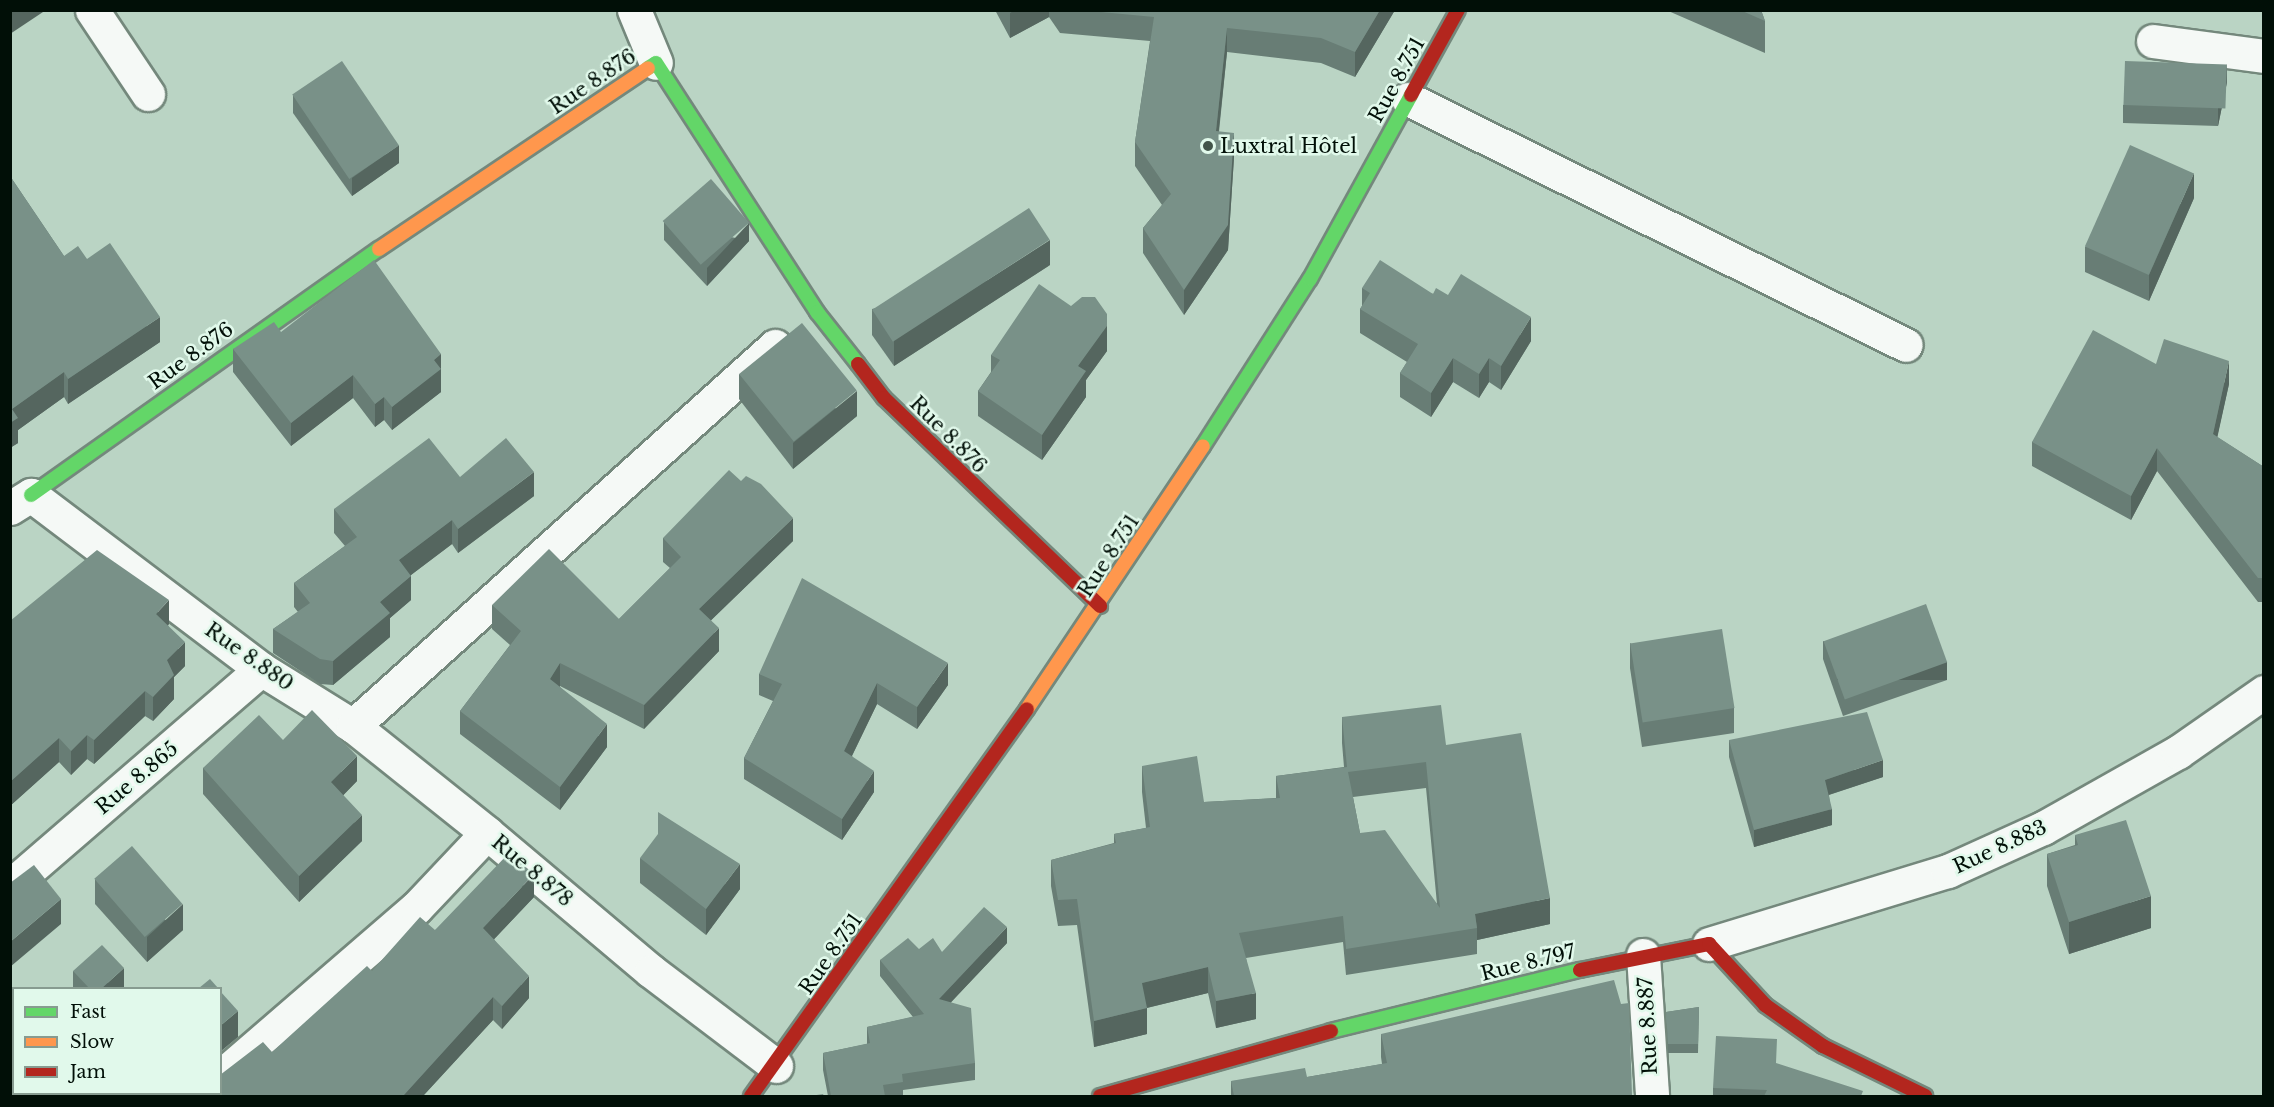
<!DOCTYPE html>
<html>
<head>
<meta charset="utf-8">
<style>
  body { margin:0 }
  #map { position:relative; width:2274px; height:1107px; overflow:hidden; background:#bad4c4; font-family:"Libre Baskerville",serif }
  div>[style] { position:absolute }
  [style*='--x'] { left:calc(var(--x)*1px); top:calc(var(--y)*1px); width:calc(var(--w)*1px); rotate:calc(var(--a)*1deg) }
  .roads { filter:drop-shadow(2px 0 #74887c) drop-shadow(-2px 0 #74887c) drop-shadow(0 2px #74887c) drop-shadow(0 -2px #74887c) }
  .street>* { height:33px; margin:-16.5px; padding:0 16.5px; transform-origin:16.5px; border-radius:16.5px; background:#f5f9f6 }
  .fast>* { height:14px; margin:-7px; padding:0 7px; transform-origin:7px; border-radius:7px; background:#63d668 }
  .slow>* { height:14px; margin:-7px; padding:0 7px; transform-origin:7px; border-radius:7px; background:#ff974d }
  .jam>* { height:14px; margin:-7px; padding:0 7px; transform-origin:7px; border-radius:7px; background:#b3261e }
  .wall>* { inset:0; background:#687d75; transform-origin:0 0 }
  .shaded-wall>* { inset:0; background:#55665f; transform-origin:0 0 }
  .building>* { inset:0; background:#799188; transform-origin:0 0 }
  .dots>* { width:16px; height:16px; translate:-50% -50%; box-sizing:border-box; border:3px solid #e1f9eb; border-radius:50% }
  span { translate:-50% -50%; white-space:nowrap; text-align:center; line-height:1.15; -webkit-text-stroke:5px #e1f9eb; paint-order:stroke }
  .street-label { font-size:20px; color:#010f07 }
  .poi-label { font-size:20px; color:#010f07 }
  .left { translate:0 -50%; text-align:left }
  .frame { position:absolute; inset:0; border:12px solid #010f07; pointer-events:none }
  .legend { position:absolute; left:12px; top:987px; width:210px; height:108px; box-sizing:border-box; background:#e1f9eb; border:2px solid #879b90; margin:0; padding:8px 10px; list-style:none; font-size:18px; color:#010f07 }
  .legend li { display:flex; align-items:center; gap:12px; height:30px }
  .legend b { width:30px; border:2px solid #879b90 }
</style>
</head>
<body>
<div id="map">
  <div class="roads">
    <div class="street">
      <div style="--x:92;--y:10;--w:101;--a:56.3"></div>
      <div style="--x:634;--y:10;--w:57;--a:67.5"></div>
      <div style="--x:2153;--y:41;--w:112;--a:7.7"></div>
      <div style="--x:1408;--y:99;--w:555;--a:26.29"></div>
      <div style="--x:10;--y:508;--w:25;--a:-32"></div>
      <div style="--x:31;--y:495;--w:288;--a:37.1"></div>
      <div style="--x:261;--y:669;--w:108;--a:31.8"></div>
      <div style="--x:353;--y:726;--w:171;--a:38.6"></div>
      <div style="--x:353;--y:726;--w:568;--a:-42"></div>
      <div style="--x:10;--y:886;--w:332;--a:-40.8"></div>
      <div style="--x:1709;--y:944;--w:250;--a:-17"></div>
      <div style="--x:1948;--y:871;--w:104;--a:-24.4"></div>
      <div style="--x:2043;--y:828;--w:155;--a:-29.4"></div>
      <div style="--x:2178;--y:752;--w:105;--a:-34.9"></div>
      <div style="--x:1643;--y:955;--w:141;--a:86.3"></div>
      <div style="--x:220;--y:1077;--w:259;--a:-40.8"></div>
      <div style="--x:416;--y:908;--w:103;--a:-46.6"></div>
      <div style="--x:487;--y:833;--w:214;--a:40.1"></div>
      <div style="--x:651;--y:971;--w:157;--a:37.2"></div>
      <div style="--x:196;--y:1096;--w:4;--a:-34"></div>
    </div>
    <div class="fast">
      <div style="--x:648;--y:68;--w:9;--a:-32"></div>
      <div style="--x:656;--y:63;--w:297;--a:57.1"></div>
      <div style="--x:817;--y:312;--w:66;--a:51.7"></div>
      <div style="--x:1203;--y:446;--w:198;--a:-57.4"></div>
      <div style="--x:1310;--y:279;--w:210;--a:-61.2"></div>
      <div style="--x:31;--y:495;--w:426;--a:-35.3"></div>
      <div style="--x:1331;--y:1031;--w:256;--a:-13.8"></div>
    </div>
    <div class="slow">
      <div style="--x:379;--y:249;--w:324;--a:-33.9"></div>
      <div style="--x:1027;--y:709;--w:316;--a:-56.2"></div>
    </div>
    <div class="jam">
      <div style="--x:1411;--y:95;--w:97;--a:-61.1"></div>
      <div style="--x:858;--y:364;--w:43;--a:52.6"></div>
      <div style="--x:884;--y:398;--w:300;--a:43.9"></div>
      <div style="--x:1580;--y:970;--w:132;--a:-11.4"></div>
      <div style="--x:1709;--y:944;--w:83;--a:47.4"></div>
      <div style="--x:1765;--y:1005;--w:71;--a:35.3"></div>
      <div style="--x:1823;--y:1046;--w:114;--a:26.1"></div>
      <div style="--x:751;--y:1096;--w:475;--a:-54.5"></div>
      <div style="--x:1100;--y:1096;--w:240;--a:-15.7"></div>
    </div>
  </div>
  <div class="wall">
    <div style="clip-path:polygon(995px 10px,1395px 10px,1355px 77px,1321px 63px,1227px 52px,1219px 132px,1234px 157px,1228px 250px,1184px 315px,1143px 253px,1143px 228px,1162px 205px,1135px 166px,1135px 142px,1150px 41px,1060px 33px,1049px 17px,1010px 38px)"></div>
    <div style="clip-path:polygon(1666px 10px,1761px 10px,1765px 21px,1765px 53px)"></div>
    <div style="clip-path:polygon(2227px 82px,2218px 126px,2123px 123px,2123px 105px)"></div>
    <div style="clip-path:polygon(293px 95px,399px 163px,352px 196px,293px 113px)"></div>
    <div style="clip-path:polygon(10px 176px,64px 256px,87px 259px,160px 342px,68px 404px,64px 397px,18px 430px,18px 443px,10px 448px)"></div>
    <div style="clip-path:polygon(2194px 198px,2149px 301px,2085px 272px,2085px 247px)"></div>
    <div style="clip-path:polygon(664px 222px,749px 241px,707px 286px,664px 240px)"></div>
    <div style="clip-path:polygon(1050px 265px,894px 366px,872px 335px,872px 309px)"></div>
    <div style="clip-path:polygon(1362px 288px,1448px 295px,1531px 341px,1501px 390px,1489px 382px,1479px 398px,1453px 382px,1431px 417px,1400px 397px,1400px 373px,1407px 362px,1360px 333px,1360px 309px,1362px 306px)"></div>
    <div style="clip-path:polygon(281px 332px,441px 354px,441px 392px,392px 430px,384px 420px,375px 427px,353px 398px,291px 446px,233px 372px,233px 349px)"></div>
    <div style="clip-path:polygon(1107px 351px,1086px 380px,1086px 397px,1042px 460px,978px 416px,978px 391px,991px 372px,991px 355px)"></div>
    <div style="clip-path:polygon(2156px 364px,2229px 384px,2217px 437px,2264px 467px,2264px 602px,2258px 602px,2157px 471px,2131px 520px,2032px 466px,2032px 442px)"></div>
    <div style="clip-path:polygon(739px 374px,857px 416px,793px 469px,739px 399px)"></div>
    <div style="clip-path:polygon(460px 477px,534px 496px,458px 553px,452px 544px,411px 575px,411px 600px,390px 618px,390px 637px,333px 685px,320px 684px,273px 653px,273px 629px,298px 612px,294px 607px,294px 583px,345px 546px,334px 533px,334px 509px)"></div>
    <div style="clip-path:polygon(663px 538px,793px 541px,711px 620px,719px 651px,644px 729px,560px 686px,560px 687px,607px 747px,560px 810px,460px 734px,460px 711px,510px 645px,492px 629px,492px 605px,619px 619px,670px 568px,663px 562px)"></div>
    <div style="clip-path:polygon(10px 621px,169px 624px,168px 625px,185px 666px,174px 677px,174px 699px,153px 721px,145px 716px,94px 764px,87px 759px,71px 775px,59px 762px,10px 806px)"></div>
    <div style="clip-path:polygon(1823px 641px,1947px 680px,1843px 716px,1823px 659px)"></div>
    <div style="clip-path:polygon(1630px 643px,1734px 708px,1734px 733px,1642px 747px,1630px 668px)"></div>
    <div style="clip-path:polygon(759px 674px,948px 685px,917px 729px,877px 704px,852px 756px,874px 792px,842px 840px,744px 779px,744px 758px,773px 701px,759px 695px)"></div>
    <div style="clip-path:polygon(evenodd,1342px 717px,1446px 745px,1550px 924px,1477px 940px,1477px 954px,1346px 975px,1343px 942px,1246px 958px,1256px 1019px,1216px 1028px,1208px 993px,1147px 1008px,1147px 1034px,1094px 1047px,1077px 925px,1058px 926px,1051px 886px,1051px 860px,1114px 843px,1114px 834px,1146px 828px,1142px 792px,1142px 766px,1204px 802px,1276px 798px,1276px 776px,1344px 767px,1342px 743px,1342px 717px,1426px 788px,1437px 904px,1360px 833px,1353px 797px,1426px 788px)"></div>
    <div style="clip-path:polygon(283px 740px,357px 781px,343px 795px,362px 841px,299px 902px,203px 794px,203px 768px)"></div>
    <div style="clip-path:polygon(1729px 740px,1883px 777px,1829px 795px,1832px 825px,1754px 847px,1729px 757px)"></div>
    <div style="clip-path:polygon(2075px 835px,2151px 928px,2069px 954px,2047px 886px,2047px 854px,2075px 845px)"></div>
    <div style="clip-path:polygon(640px 858px,740px 889px,706px 935px,640px 883px)"></div>
    <div style="clip-path:polygon(95px 879px,183px 930px,147px 962px,95px 904px)"></div>
    <div style="clip-path:polygon(534px 897px,494px 939px,529px 998px,502px 1029px,493px 1020px,423px 1096px,199px 1096px,199px 1094px,220px 1094px,372px 971px,435px 930px)"></div>
    <div style="clip-path:polygon(1007px 943px,951px 1002px,975px 1063px,975px 1080px,903px 1090px,903px 1096px,828px 1096px,823px 1070px,823px 1053px,867px 1044px,867px 1027px,913px 1017px,880px 976px,880px 960px,919px 949px,942px 952px)"></div>
    <div style="clip-path:polygon(73px 971px,124px 988px,73px 988px)"></div>
    <div style="clip-path:polygon(1699px 1007px,1698px 1053px,1668px 1053px,1666px 1012px)"></div>
    <div style="clip-path:polygon(1381px 1034px,1632px 1096px,1231px 1096px,1231px 1081px,1307px 1077px,1382px 1064px,1381px 1057px)"></div>
    <div style="clip-path:polygon(1777px 1064px,1863px 1096px,1713px 1096px,1713px 1088px)"></div>
    <div style="left:115px;top:1094px;width:56px;height:2px"></div>
  </div>
  <div class="shaded-wall">
    <div style="clip-path:polygon(10px 10px,46px 10px,10px 34px)"></div>
    <div style="clip-path:polygon(1015px 10px,1049px 10px,1049px 17px,1010px 38px,1010px 13px)"></div>
    <div style="clip-path:polygon(1380px 10px,1395px 10px,1355px 77px,1355px 52px)"></div>
    <div style="clip-path:polygon(1227px 28px,1227px 52px,1216px 156px,1216px 131px)"></div>
    <div style="clip-path:polygon(2227px 64px,2227px 82px,2218px 126px,2218px 108px)"></div>
    <div style="clip-path:polygon(1234px 133px,1234px 157px,1228px 250px,1184px 315px,1184px 290px)"></div>
    <div style="clip-path:polygon(399px 145px,399px 163px,352px 196px,352px 178px)"></div>
    <div style="clip-path:polygon(2194px 173px,2194px 198px,2149px 301px,2149px 275px)"></div>
    <div style="clip-path:polygon(749px 223px,749px 241px,707px 286px,707px 268px)"></div>
    <div style="clip-path:polygon(1050px 240px,1050px 265px,894px 366px,894px 340px)"></div>
    <div style="clip-path:polygon(1107px 314px,1107px 351px,1086px 380px,1086px 397px,1042px 460px,1042px 435px,1078px 366px)"></div>
    <div style="clip-path:polygon(160px 317px,160px 342px,68px 404px,68px 379px)"></div>
    <div style="clip-path:polygon(1531px 317px,1531px 341px,1501px 390px,1501px 366px)"></div>
    <div style="clip-path:polygon(441px 354px,441px 392px,392px 430px,392px 407px,434px 360px)"></div>
    <div style="clip-path:polygon(1453px 358px,1453px 382px,1431px 417px,1431px 393px)"></div>
    <div style="clip-path:polygon(1489px 358px,1489px 382px,1479px 398px,1479px 374px)"></div>
    <div style="clip-path:polygon(2229px 361px,2229px 384px,2213px 457px,2213px 434px)"></div>
    <div style="clip-path:polygon(64px 372px,64px 397px,18px 430px,18px 443px,10px 448px,10px 423px,12px 409px)"></div>
    <div style="clip-path:polygon(353px 375px,353px 398px,291px 446px,291px 423px)"></div>
    <div style="clip-path:polygon(857px 391px,857px 416px,793px 469px,793px 443px)"></div>
    <div style="clip-path:polygon(384px 397px,384px 420px,375px 427px,375px 404px)"></div>
    <div style="clip-path:polygon(2157px 448px,2157px 471px,2131px 520px,2131px 496px)"></div>
    <div style="clip-path:polygon(534px 472px,534px 496px,458px 553px,458px 529px)"></div>
    <div style="clip-path:polygon(793px 518px,793px 541px,699px 632px,699px 609px)"></div>
    <div style="clip-path:polygon(452px 520px,452px 544px,399px 584px,399px 560px)"></div>
    <div style="clip-path:polygon(411px 576px,411px 600px,390px 618px,390px 637px,333px 685px,333px 661px,380px 602px)"></div>
    <div style="clip-path:polygon(169px 600px,169px 624px,156px 638px,156px 614px)"></div>
    <div style="clip-path:polygon(719px 628px,719px 651px,644px 729px,644px 705px)"></div>
    <div style="clip-path:polygon(185px 642px,185px 666px,174px 677px,174px 699px,153px 721px,153px 697px,167px 660px)"></div>
    <div style="left:1947px;top:662px;width:18px;height:110px;rotate:90deg"></div>
    <div style="clip-path:polygon(560px 663px,560px 686px,550px 702px,550px 679px)"></div>
    <div style="clip-path:polygon(948px 663px,948px 685px,917px 729px,917px 707px)"></div>
    <div style="clip-path:polygon(877px 683px,877px 704px,844px 772px,844px 751px)"></div>
    <div style="clip-path:polygon(145px 691px,145px 716px,94px 764px,94px 740px)"></div>
    <div style="clip-path:polygon(607px 724px,607px 747px,560px 810px,560px 787px)"></div>
    <div style="clip-path:polygon(87px 735px,87px 759px,71px 775px,71px 751px)"></div>
    <div style="clip-path:polygon(59px 738px,59px 762px,10px 806px,10px 782px)"></div>
    <div style="clip-path:polygon(357px 756px,357px 781px,331px 808px,331px 782px)"></div>
    <div style="clip-path:polygon(1883px 760px,1883px 777px,1825px 796px,1825px 780px)"></div>
    <div style="clip-path:polygon(874px 771px,874px 792px,842px 840px,842px 819px)"></div>
    <div style="clip-path:polygon(1832px 809px,1832px 825px,1754px 847px,1754px 830px)"></div>
    <div style="clip-path:polygon(362px 815px,362px 841px,299px 902px,299px 876px)"></div>
    <div style="clip-path:polygon(740px 864px,740px 889px,706px 935px,706px 909px)"></div>
    <div style="clip-path:polygon(534px 874px,534px 897px,483px 951px,483px 928px)"></div>
    <div style="clip-path:polygon(2151px 896px,2151px 928px,2069px 954px,2069px 922px)"></div>
    <div style="clip-path:polygon(1550px 898px,1550px 924px,1477px 940px,1477px 928px,1475px 914px)"></div>
    <div style="clip-path:polygon(61px 899px,61px 924px,10px 967px,10px 942px)"></div>
    <div style="clip-path:polygon(183px 904px,183px 930px,147px 962px,147px 937px)"></div>
    <div style="clip-path:polygon(1007px 927px,1007px 943px,939px 1015px,939px 999px)"></div>
    <div style="clip-path:polygon(1208px 967px,1208px 993px,1142px 1009px,1142px 983px)"></div>
    <div style="clip-path:polygon(124px 968px,124px 988px,102px 988px)"></div>
    <div style="clip-path:polygon(529px 976px,529px 998px,502px 1029px,502px 1006px)"></div>
    <div style="clip-path:polygon(1256px 993px,1256px 1019px,1216px 1028px,1216px 1001px)"></div>
    <div style="clip-path:polygon(493px 997px,493px 1020px,423px 1096px,403px 1096px)"></div>
    <div style="clip-path:polygon(1147px 1008px,1147px 1034px,1094px 1047px,1094px 1021px)"></div>
    <div style="clip-path:polygon(238px 1011px,238px 1037px,220px 1052px,220px 1026px)"></div>
    <div style="clip-path:polygon(142px 1094px,171px 1094px,168px 1096px,139px 1096px)"></div>
  </div>
  <div class="building">
    <div style="clip-path:polygon(1080px 10px,1380px 10px,1355px 52px,1321px 38px,1227px 28px,1216px 131px,1234px 133px,1228px 225px,1184px 290px,1143px 228px,1171px 194px,1135px 142px,1154px 17px)"></div>
    <div style="clip-path:polygon(1740px 10px,1761px 10px,1765px 21px)"></div>
    <div style="left:342px;top:61px;width:102px;height:60px;rotate:56deg"></div>
    <div style="left:2125px;top:61px;width:102px;height:44px;rotate:2deg"></div>
    <div style="left:2130px;top:145px;width:70px;height:111px;rotate:24deg"></div>
    <div style="clip-path:polygon(10px 176px,64px 256px,78px 246px,87px 259px,110px 243px,160px 317px,68px 379px,64px 372px,12px 409px,18px 418px,10px 423px)"></div>
    <div style="left:711px;top:179px;width:58px;height:64px;rotate:49deg"></div>
    <div style="left:1029px;top:208px;width:38px;height:187px;rotate:57deg"></div>
    <div style="clip-path:polygon(374px 260px,441px 354px,434px 360px,441px 369px,392px 407px,384px 397px,375px 404px,353px 375px,291px 423px,233px 349px,274px 322px,281px 332px)"></div>
    <div style="clip-path:polygon(1380px 260px,1433px 294px,1436px 288px,1448px 295px,1461px 274px,1531px 317px,1501px 366px,1489px 358px,1479px 374px,1453px 358px,1431px 393px,1400px 373px,1418px 344px,1360px 309px,1370px 293px,1362px 288px)"></div>
    <div style="clip-path:polygon(1039px 284px,1071px 306px,1082px 297px,1095px 297px,1107px 314px,1107px 326px,1078px 366px,1086px 371px,1042px 435px,978px 391px,1000px 360px,991px 355px)"></div>
    <div style="left:802px;top:323px;width:87px;height:81px;rotate:51deg"></div>
    <div style="clip-path:polygon(2093px 330px,2156px 364px,2164px 339px,2229px 361px,2213px 434px,2264px 467px,2264px 578px,2258px 578px,2157px 448px,2131px 496px,2032px 442px)"></div>
    <div style="clip-path:polygon(429px 438px,460px 477px,506px 438px,534px 472px,458px 529px,452px 520px,399px 560px,411px 576px,380px 602px,390px 613px,333px 661px,320px 659px,273px 629px,310px 603px,294px 583px,357px 537px,334px 509px)"></div>
    <div style="clip-path:polygon(729px 470px,741px 481px,746px 476px,761px 484px,793px 518px,699px 609px,719px 628px,644px 705px,560px 663px,550px 679px,607px 724px,560px 787px,460px 711px,521px 631px,492px 605px,549px 549px,619px 619px,681px 557px,663px 538px)"></div>
    <div style="clip-path:polygon(97px 550px,169px 600px,156px 614px,185px 642px,167px 660px,174px 675px,153px 697px,145px 691px,94px 740px,87px 735px,71px 751px,59px 738px,10px 782px,10px 621px)"></div>
    <div style="clip-path:polygon(802px 578px,948px 663px,917px 707px,877px 683px,844px 751px,874px 771px,842px 819px,744px 758px,782px 684px,759px 674px)"></div>
    <div style="left:1926px;top:604px;width:62px;height:109px;rotate:70deg"></div>
    <div style="left:1722px;top:629px;width:80px;height:93px;rotate:81deg"></div>
    <div style="clip-path:polygon(evenodd,1441px 705px,1446px 745px,1521px 733px,1550px 898px,1475px 914px,1477px 928px,1346px 949px,1343px 916px,1239px 933px,1256px 993px,1216px 1001px,1208px 967px,1142px 983px,1147px 1008px,1094px 1021px,1077px 899px,1058px 900px,1051px 860px,1116px 843px,1114px 834px,1150px 827px,1142px 766px,1197px 756px,1204px 802px,1280px 798px,1276px 776px,1347px 767px,1342px 717px,1441px 705px,1426px 762px,1440px 908px,1385px 830px,1360px 833px,1348px 772px,1426px 762px)"></div>
    <div style="clip-path:polygon(312px 710px,357px 756px,331px 782px,362px 815px,299px 876px,203px 768px,259px 715px,283px 740px)"></div>
    <div style="clip-path:polygon(1867px 712px,1883px 760px,1825px 780px,1832px 809px,1754px 830px,1729px 740px)"></div>
    <div style="clip-path:polygon(658px 812px,740px 864px,706px 909px,640px 858px,658px 834px)"></div>
    <div style="clip-path:polygon(2126px 820px,2151px 896px,2069px 922px,2047px 854px,2078px 845px,2075px 835px)"></div>
    <div style="left:132px;top:846px;width:77px;height:50px;rotate:49deg"></div>
    <div style="clip-path:polygon(509px 853px,534px 874px,483px 928px,529px 976px,502px 1006px,493px 997px,403px 1096px,202px 1096px,201px 1094px,220px 1094px,220px 1075px,263px 1042px,272px 1052px,367px 966px,372px 971px,420px 917px,435px 930px)"></div>
    <div style="clip-path:polygon(34px 865px,61px 899px,10px 942px,10px 883px)"></div>
    <div style="clip-path:polygon(984px 907px,1007px 927px,939px 999px,971px 1008px,975px 1063px,902px 1074px,903px 1082px,883px 1085px,885px 1096px,831px 1096px,823px 1053px,870px 1043px,867px 1027px,924px 1014px,880px 960px,908px 938px,919px 949px,933px 938px,942px 952px)"></div>
    <div style="clip-path:polygon(102px 945px,124px 968px,102px 988px,89px 988px,73px 971px)"></div>
    <div style="clip-path:polygon(210px 979px,218px 988px,199px 988px)"></div>
    <div style="clip-path:polygon(1614px 980px,1621px 1004px,1629px 1003px,1632px 1096px,1234px 1096px,1231px 1081px,1305px 1068px,1307px 1077px,1387px 1063px,1381px 1034px)"></div>
    <div style="clip-path:polygon(220px 991px,238px 1011px,220px 1026px)"></div>
    <div style="clip-path:polygon(1699px 1007px,1698px 1044px,1668px 1044px,1666px 1012px)"></div>
    <div style="clip-path:polygon(10px 1022px,14px 1026px,14px 1094px,65px 1094px,67px 1096px,10px 1096px)"></div>
    <div style="clip-path:polygon(1716px 1036px,1777px 1039px,1776px 1063px,1863px 1091px,1861px 1096px,1764px 1096px,1767px 1090px,1713px 1088px)"></div>
    <div style="clip-path:polygon(131px 1094px,142px 1094px,139px 1096px,134px 1096px)"></div>
    <div style="clip-path:polygon(823px 1094px,824px 1096px,810px 1096px)"></div>
  </div>
  <div class="dots">
    <div style="left:1208px;top:146px;background:#425449"></div>
  </div>
  <div class="street-label">
    <span style="left:1397px;top:80px;rotate:-61deg">Rue 8.751</span>
    <span style="left:593px;top:82px;rotate:-34deg">Rue 8.876</span>
    <span style="left:191px;top:356px;rotate:-36deg">Rue 8.876</span>
    <span style="left:948px;top:435px;rotate:45deg">Rue 8.876</span>
    <span style="left:1109px;top:556px;rotate:-57deg">Rue 8.751</span>
    <span style="left:249px;top:657px;rotate:35deg">Rue 8.880</span>
    <span style="left:137px;top:778px;rotate:-40deg">Rue 8.865</span>
    <span style="left:2000px;top:847px;rotate:-25deg">Rue 8.883</span>
    <span style="left:532px;top:871px;rotate:40deg">Rue 8.878</span>
    <span style="left:831px;top:954px;rotate:-55deg">Rue 8.751</span>
    <span style="left:1528px;top:963px;rotate:-14deg">Rue 8.797</span>
    <span style="left:1648px;top:1026px;rotate:-93deg">Rue 8.887</span>
  </div>
  <div class="poi-label">
    <span class="left" style="left:1220px;top:146px">Luxtral Hôtel</span>
  </div>
  <div class="frame"></div>
  <ul class="legend">
  <li><b style="height:8px;background:#63d668"></b>Fast</li>
  <li><b style="height:8px;background:#ff974d"></b>Slow</li>
  <li><b style="height:8px;background:#b3261e"></b>Jam</li>
  </ul>
</div>
</body>
</html>
